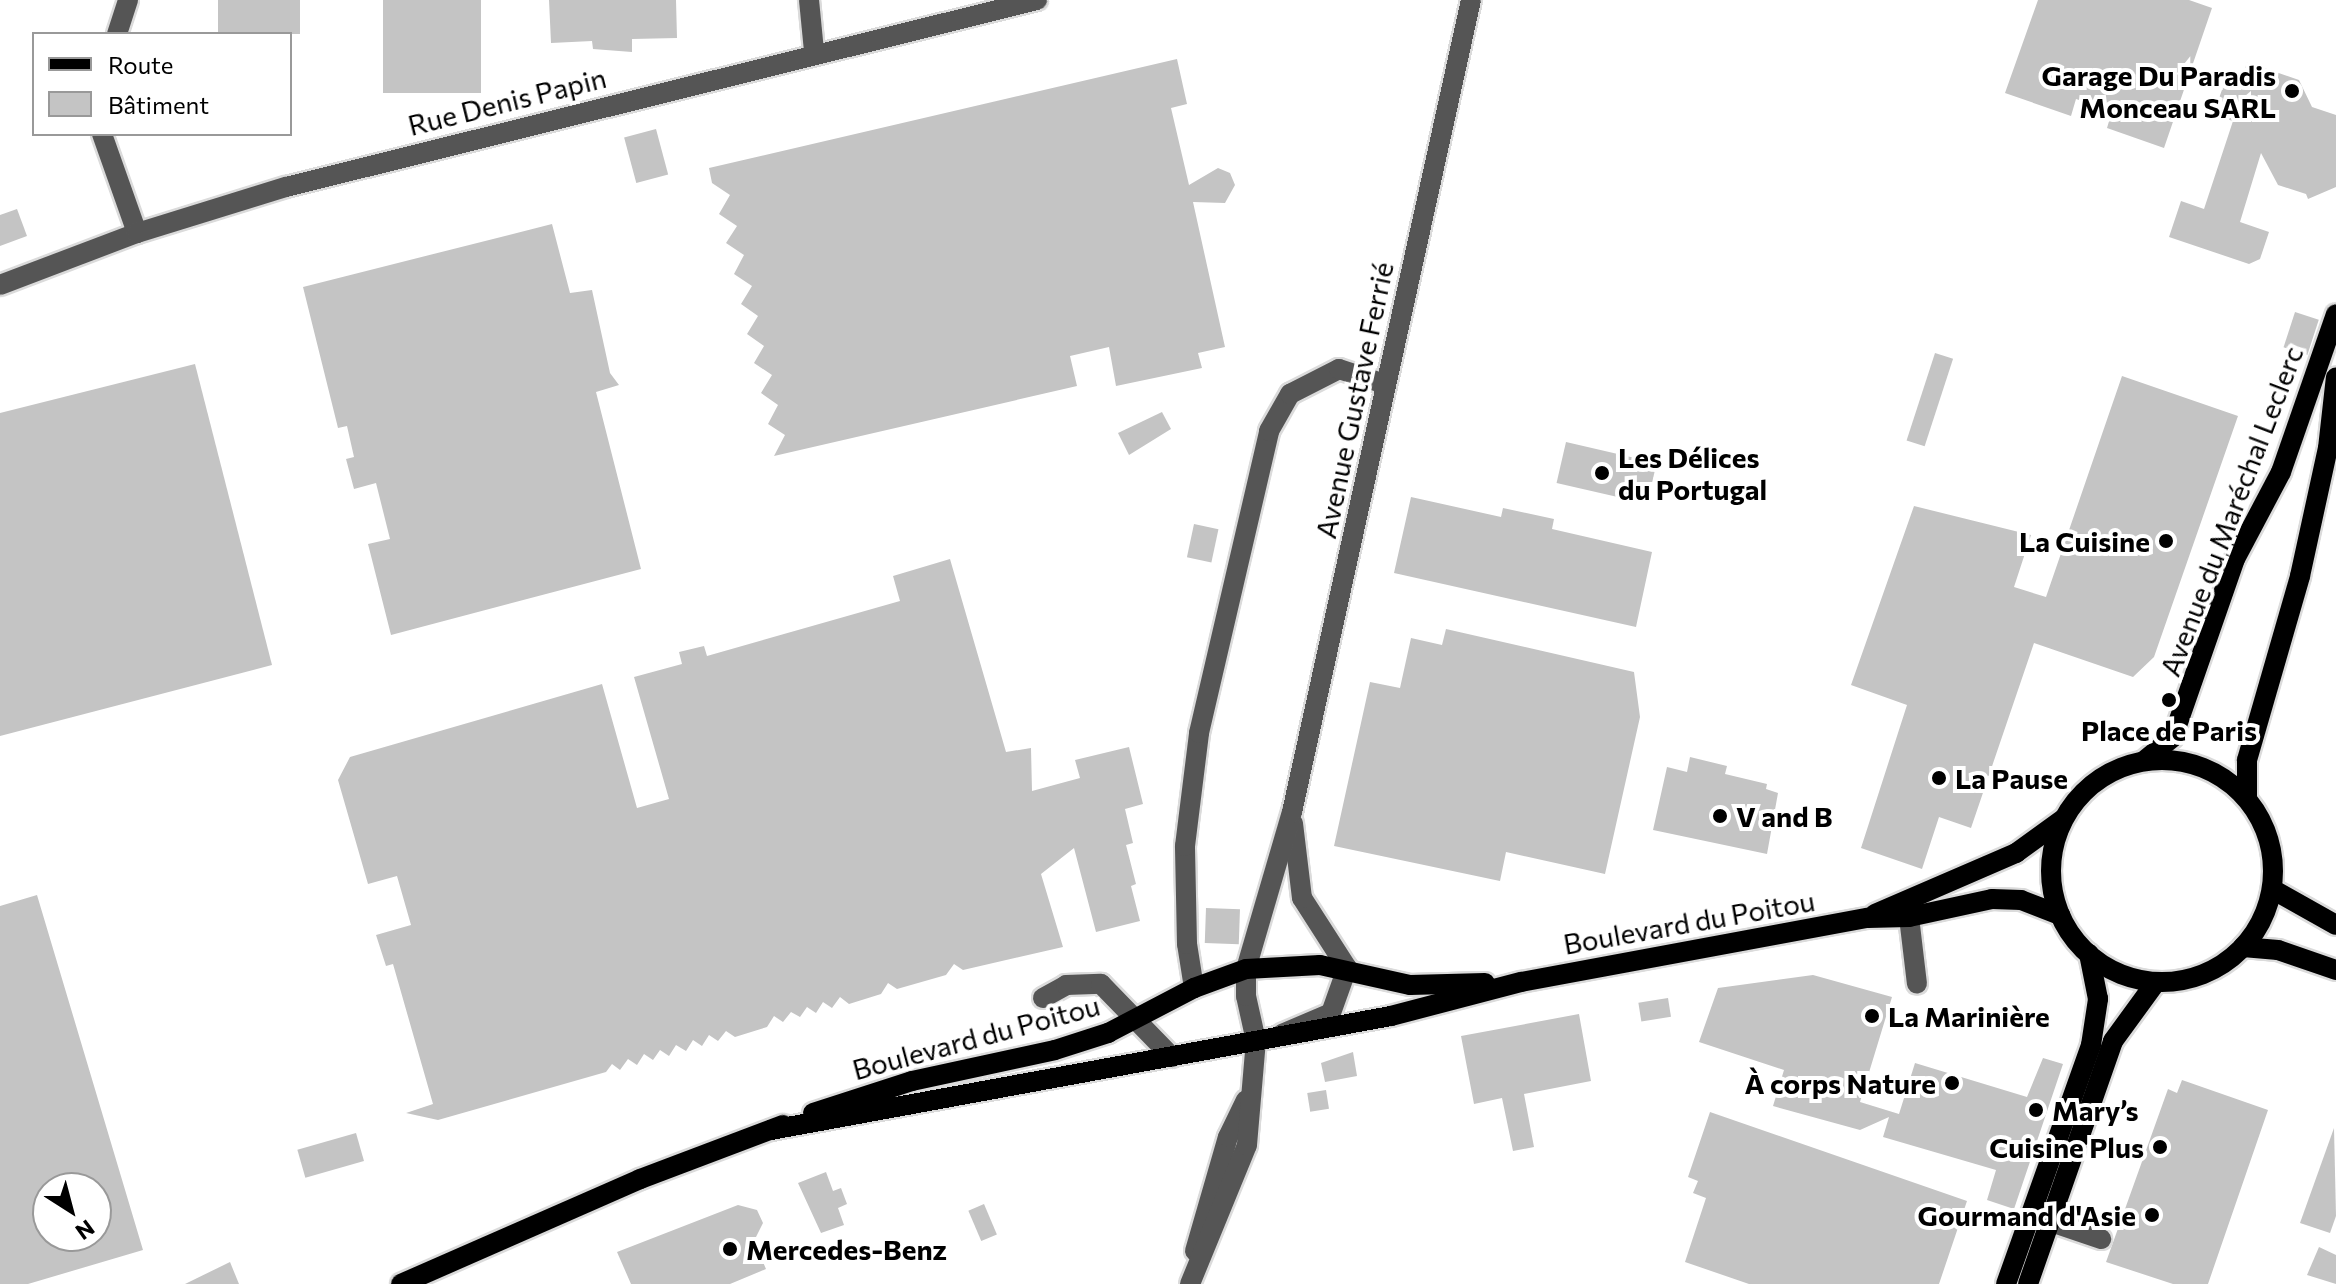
<!DOCTYPE html>
<html>
<head>
<meta charset="utf-8">
<style>
  body { margin:0 }
  #map { position:relative; width:2336px; height:1284px; overflow:hidden; background:#fff; font-family:Commissioner,sans-serif }
  div>[style] { position:absolute }
  [style*='--x'] { left:calc(var(--x)*1px); top:calc(var(--y)*1px); width:calc(var(--w)*1px); rotate:calc(var(--a)*1deg) }
  .building>* { inset:0; background:#c4c4c4; transform-origin:0 0 }
  .roads { filter:drop-shadow(2px 0 #dbdbdb) drop-shadow(-2px 0 #dbdbdb) drop-shadow(0 2px #dbdbdb) drop-shadow(0 -2px #dbdbdb) }
  .minor>* { height:20px; margin:-10px; padding:0 10px; transform-origin:10px; border-radius:10px; background:#555 }
  .major>* { height:20px; margin:-10px; padding:0 10px; transform-origin:10px; border-radius:10px; background:#000 }
  .major>.ring { margin:-10px; padding:0; box-sizing:content-box; background:none; border:20px solid #000; border-radius:50% }
  .dots>* { width:22px; height:22px; translate:-50% -50%; box-sizing:border-box; border:4px solid #fff; border-radius:50% }
  span { translate:-50% -50%; white-space:nowrap; text-align:center; line-height:1.15; -webkit-text-stroke:8px #fff; paint-order:stroke }
  .poi-label { font-size:28px; color:#000; font-weight:700 }
  .right { translate:-100% -50%; text-align:right }
  .left { translate:0 -50%; text-align:left }
  .street-label { font-size:28px; color:#000 }
  .legend { position:absolute; left:32px; top:32px; width:260px; height:104px; box-sizing:border-box; background:#fff; border:2px solid #999; margin:0; padding:10px 14px; list-style:none; font-size:24px; color:#000 }
  .legend li { display:flex; align-items:center; gap:16px; height:40px }
  .legend b { width:40px; border:2px solid #999 }
  .north { position:absolute; left:32px; top:1172px; width:80px; height:80px; box-sizing:border-box; background:#fff; border:2px solid #999; border-radius:50%; rotate:144deg; font-size:22px; font-weight:700; line-height:32px; text-align:center; color:#000 }
  .north::after { content:''; display:block; margin:auto; width:28px; height:36px; background:#000; clip-path:polygon(50% 0,100% 100%,50% 72%,0 100%) }
</style>
</head>
<body>
<div id="map">
  <div class="building">
    <div style="left:218px;top:0;width:82px;height:34px"></div>
    <div style="left:383px;top:0;width:98px;height:93px"></div>
    <div style="clip-path:polygon(549px 0,676px 0,677px 38px,632px 39px,632px 52px,593px 49px,592px 41px,551px 43px)"></div>
    <div style="clip-path:polygon(2038px 0,2189px 0,2212px 8px,2164px 148px,2107px 128px,2112px 111px,2076px 99px,2071px 116px,2005px 93px)"></div>
    <div style="clip-path:polygon(1177px 59px,1187px 104px,1171px 108px,1189px 185px,1218px 168px,1230px 173px,1235px 185px,1225px 203px,1193px 202px,1225px 347px,1198px 353px,1202px 368px,1116px 386px,1109px 347px,1070px 356px,1077px 386px,774px 456px,785px 435px,768px 424px,778px 405px,761px 393px,772px 375px,754px 363px,764px 346px,747px 334px,758px 316px,741px 304px,752px 286px,734px 274px,744px 255px,726px 243px,737px 226px,719px 214px,730px 195px,712px 183px,709px 168px)"></div>
    <div style="clip-path:polygon(2247px 62px,2299px 80px,2312px 107px,2336px 115px,2336px 187px,2308px 199px,2306px 194px,2278px 185px,2261px 153px,2240px 222px,2269px 232px,2260px 259px,2249px 264px,2169px 237px,2181px 201px,2204px 209px,2233px 121px,2213px 115px,2228px 73px,2242px 78px)"></div>
    <div style="left:656px;top:129px;width:47px;height:33px;rotate:75deg"></div>
    <div style="clip-path:polygon(17px 209px,27px 236px,0 246px,0 215px)"></div>
    <div style="clip-path:polygon(552px 224px,570px 293px,592px 290px,610px 373px,619px 385px,596px 392px,641px 569px,391px 635px,368px 544px,390px 539px,376px 483px,354px 489px,346px 459px,354px 457px,347px 426px,338px 428px,303px 287px)"></div>
    <div style="left:2295px;top:312px;width:25px;height:37px;rotate:18deg"></div>
    <div style="left:1935px;top:353px;width:19px;height:92px;rotate:18deg"></div>
    <div style="clip-path:polygon(195px 364px,272px 665px,0 736px,0 413px)"></div>
    <div style="clip-path:polygon(2122px 376px,2238px 416px,2154px 657px,2133px 677px,2034px 643px,1971px 828px,1939px 817px,1922px 869px,1861px 848px,1907px 705px,1851px 685px,1914px 506px,2031px 535px,2014px 587px,2046px 597px)"></div>
    <div style="clip-path:polygon(1162px 412px,1171px 429px,1129px 455px,1118px 433px)"></div>
    <div style="left:1566px;top:442px;width:93px;height:42px;rotate:13deg"></div>
    <div style="clip-path:polygon(1411px 497px,1501px 517px,1503px 508px,1554px 519px,1552px 529px,1652px 552px,1636px 627px,1394px 573px)"></div>
    <div style="left:1194px;top:524px;width:25px;height:34px;rotate:12deg"></div>
    <div style="clip-path:polygon(950px 559px,1006px 752px,1031px 748px,1032px 791px,1080px 778px,1075px 760px,1129px 747px,1143px 804px,1125px 809px,1133px 843px,1126px 845px,1136px 884px,1131px 886px,1140px 921px,1096px 932px,1074px 848px,1041px 874px,1063px 947px,963px 970px,954px 964px,946px 975px,897px 989px,888px 983px,881px 994px,849px 1004px,840px 997px,832px 1008px,823px 1002px,816px 1013px,807px 1007px,800px 1017px,791px 1012px,783px 1022px,774px 1016px,767px 1027px,735px 1037px,726px 1031px,718px 1041px,709px 1035px,702px 1046px,693px 1040px,686px 1051px,676px 1045px,669px 1056px,660px 1050px,653px 1060px,644px 1054px,637px 1065px,628px 1059px,620px 1070px,612px 1064px,606px 1072px,438px 1120px,406px 1113px,433px 1104px,393px 964px,386px 966px,376px 935px,411px 925px,397px 876px,368px 884px,338px 780px,350px 757px,602px 684px,637px 808px,669px 799px,634px 677px,682px 664px,679px 652px,704px 646px,707px 656px,900px 601px,893px 576px)"></div>
    <div style="clip-path:polygon(1446px 629px,1634px 672px,1640px 717px,1605px 874px,1506px 852px,1500px 881px,1334px 846px,1370px 682px,1400px 688px,1411px 638px,1442px 645px)"></div>
    <div style="clip-path:polygon(1690px 757px,1727px 766px,1725px 774px,1767px 784px,1766px 789px,1778px 793px,1767px 854px,1653px 830px,1667px 767px,1687px 772px)"></div>
    <div style="clip-path:polygon(evenodd,37px 895px,143px 1250px,28px 1284px,0 1284px,0 906px,37px 895px,48px 1188px,96px 1188px,96px 1236px,48px 1236px,48px 1188px)"></div>
    <div style="left:1206px;top:908px;width:34px;height:35px;rotate:2deg"></div>
    <div style="clip-path:polygon(1813px 975px,1892px 997px,1860px 1102px,1899px 1114px,1915px 1063px,2027px 1097px,2043px 1058px,2063px 1064px,2014px 1209px,1987px 1200px,1996px 1170px,1883px 1137px,1889px 1117px,1860px 1130px,1773px 1106px,1784px 1070px,1699px 1042px,1718px 988px)"></div>
    <div style="left:1668px;top:998px;width:19px;height:30px;rotate:81deg"></div>
    <div style="clip-path:polygon(1579px 1014px,1591px 1081px,1524px 1094px,1534px 1147px,1513px 1151px,1502px 1098px,1474px 1104px,1461px 1036px)"></div>
    <div style="clip-path:polygon(1353px 1052px,1357px 1076px,1325px 1082px,1321px 1063px)"></div>
    <div style="clip-path:polygon(2182px 1080px,2268px 1110px,2208px 1284px,2173px 1284px,2106px 1262px,2168px 1089px,2177px 1093px)"></div>
    <div style="left:1326px;top:1090px;width:19px;height:19px;rotate:81deg"></div>
    <div style="clip-path:polygon(1710px 1112px,1967px 1201px,1939px 1284px,1749px 1284px,1685px 1262px,1706px 1198px,1693px 1193px,1698px 1181px,1688px 1177px)"></div>
    <div style="clip-path:polygon(2334px 1128px,2336px 1216px,2330px 1233px,2300px 1223px)"></div>
    <div style="left:356px;top:1133px;width:29px;height:61px;rotate:74deg"></div>
    <div style="clip-path:polygon(826px 1172px,833px 1191px,841px 1188px,847px 1204px,838px 1208px,844px 1225px,821px 1233px,798px 1183px)"></div>
    <div style="left:984px;top:1204px;width:33px;height:17px;rotate:67deg"></div>
    <div style="clip-path:polygon(738px 1205px,757px 1210px,763px 1223px,754px 1241px,766px 1269px,730px 1284px,631px 1284px,617px 1252px)"></div>
    <div style="clip-path:polygon(2319px 1247px,2336px 1255px,2336px 1284px,2307px 1275px)"></div>
    <div style="clip-path:polygon(230px 1262px,239px 1284px,185px 1284px)"></div>
  </div>
  <div class="roads">
    <div class="minor">
      <div style="--x:809;--y:0;--w:51;--a:84.4"></div>
      <div style="--x:117;--y:34;--w:36;--a:-72"></div>
      <div style="--x:102;--y:134;--w:105;--a:70.5"></div>
      <div style="--x:0;--y:285;--w:147;--a:-20.8"></div>
      <div style="--x:137;--y:233;--w:156;--a:-17.2"></div>
      <div style="--x:286;--y:187;--w:774;--a:-13.98"></div>
      <div style="--x:1909;--y:917;--w:67;--a:83.2"></div>
      <div style="--x:1194;--y:988;--w:45;--a:-99"></div>
      <div style="--x:1187;--y:944;--w:98;--a:-91.2"></div>
      <div style="--x:1185;--y:846;--w:114;--a:-82.9"></div>
      <div style="--x:1199;--y:733;--w:310;--a:-76.9"></div>
      <div style="--x:1269;--y:431;--w:43;--a:-60.4"></div>
      <div style="--x:1290;--y:394;--w:55;--a:-27"></div>
      <div style="--x:1339;--y:369;--w:48;--a:18.1"></div>
      <div style="--x:1043;--y:998;--w:26;--a:-29"></div>
      <div style="--x:1066;--y:985;--w:35;--a:-2"></div>
      <div style="--x:1101;--y:984;--w:102;--a:45.8"></div>
      <div style="--x:1282;--y:1034;--w:53;--a:-23.2"></div>
      <div style="--x:1331;--y:1013;--w:48;--a:-70.4"></div>
      <div style="--x:1347;--y:968;--w:83;--a:-122.7"></div>
      <div style="--x:1302;--y:898;--w:75;--a:-96.9"></div>
      <div style="--x:2051;--y:1222;--w:53;--a:18.8"></div>
      <div style="--x:1195;--y:1251;--w:119;--a:-73.9"></div>
      <div style="--x:1228;--y:1137;--w:41;--a:-64.1"></div>
      <div style="--x:1190;--y:1284;--w:150;--a:-67.7"></div>
      <div style="--x:1247;--y:1145;--w:104;--a:-85.1"></div>
      <div style="--x:1256;--y:1041;--w:46;--a:-102.5"></div>
      <div style="--x:1246;--y:996;--w:27;--a:-90"></div>
      <div style="--x:1246;--y:969;--w:164;--a:-73.7"></div>
      <div style="--x:1292;--y:812;--w:831;--a:-77.57"></div>
    </div>
    <div class="major">
      <div style="--x:2145;--y:760;--w:36;--a:-39"></div>
      <div style="--x:2173;--y:737;--w:188;--a:-70.8"></div>
      <div style="--x:2235;--y:559;--w:98;--a:-62.1"></div>
      <div style="--x:2281;--y:472;--w:167;--a:-70.8"></div>
      <div class="ring" style="left:2051px;top:760px;width:202px;height:202px"></div>
      <div style="--x:2247;--y:798;--w:38;--a:-90"></div>
      <div style="--x:2247;--y:760;--w:191;--a:-73.9"></div>
      <div style="--x:2300;--y:576;--w:131;--a:-77.7"></div>
      <div style="--x:2328;--y:448;--w:71;--a:-83.6"></div>
      <div style="--x:2272;--y:889;--w:73;--a:29.4"></div>
      <div style="--x:1875;--y:914;--w:154;--a:-23.4"></div>
      <div style="--x:2016;--y:853;--w:58;--a:-35.9"></div>
      <div style="--x:2243;--y:947;--w:35;--a:5"></div>
      <div style="--x:2278;--y:950;--w:61;--a:19"></div>
      <div style="--x:813;--y:1113;--w:104;--a:-17.9"></div>
      <div style="--x:912;--y:1081;--w:146;--a:-12.2"></div>
      <div style="--x:1055;--y:1050;--w:56;--a:-17.8"></div>
      <div style="--x:1108;--y:1033;--w:97;--a:-27.6"></div>
      <div style="--x:1194;--y:988;--w:55;--a:-20.1"></div>
      <div style="--x:1246;--y:969;--w:74;--a:-3.1"></div>
      <div style="--x:1320;--y:965;--w:92;--a:12.5"></div>
      <div style="--x:1410;--y:985;--w:75;--a:-1.5"></div>
      <div style="--x:771;--y:1130;--w:630;--a:-10.42"></div>
      <div style="--x:1391;--y:1016;--w:134;--a:-14.7"></div>
      <div style="--x:1521;--y:982;--w:353;--a:-10.5"></div>
      <div style="--x:1868;--y:918;--w:41;--a:-1.4"></div>
      <div style="--x:1909;--y:917;--w:85;--a:-12.2"></div>
      <div style="--x:1992;--y:899;--w:29;--a:2"></div>
      <div style="--x:2021;--y:900;--w:42;--a:21"></div>
      <div style="--x:401;--y:1284;--w:261;--a:-23.7"></div>
      <div style="--x:640;--y:1179;--w:153;--a:-20.7"></div>
      <div style="--x:2006;--y:1284;--w:254;--a:-70.4"></div>
      <div style="--x:2091;--y:1045;--w:47;--a:-81.3"></div>
      <div style="--x:2098;--y:999;--w:46;--a:-101.3"></div>
      <div style="--x:2028;--y:1284;--w:257;--a:-70.7"></div>
      <div style="--x:2113;--y:1041;--w:73;--a:-53.9"></div>
    </div>
  </div>
  <div class="dots">
    <div style="left:2292px;top:91px;background:#000"></div>
    <div style="left:1602px;top:473px;background:#000"></div>
    <div style="left:2166px;top:541px;background:#000"></div>
    <div style="left:2169px;top:700px;background:#000"></div>
    <div style="left:1939px;top:778px;background:#000"></div>
    <div style="left:1720px;top:816px;background:#000"></div>
    <div style="left:1872px;top:1016px;background:#000"></div>
    <div style="left:1952px;top:1083px;background:#000"></div>
    <div style="left:2036px;top:1110px;background:#000"></div>
    <div style="left:2160px;top:1147px;background:#000"></div>
    <div style="left:2152px;top:1215px;background:#000"></div>
    <div style="left:730px;top:1249px;background:#000"></div>
  </div>
  <div class="poi-label">
    <span class="right" style="left:2276px;top:91px">Garage Du Paradis<br>Monceau SARL</span>
    <span class="left" style="left:1618px;top:473px">Les Délices<br>du Portugal</span>
    <span class="right" style="left:2150px;top:541px">La Cuisine</span>
    <span style="left:2169px;top:730px">Place de Paris</span>
    <span class="left" style="left:1955px;top:778px">La Pause</span>
    <span class="left" style="left:1736px;top:816px">V and B</span>
    <span class="left" style="left:1888px;top:1016px">La Marinière</span>
    <span class="right" style="left:1936px;top:1083px">À corps Nature</span>
    <span class="left" style="left:2052px;top:1110px">Mary’s</span>
    <span class="right" style="left:2144px;top:1147px">Cuisine Plus</span>
    <span class="right" style="left:2136px;top:1215px">Gourmand d'Asie</span>
    <span class="left" style="left:746px;top:1249px">Mercedes-Benz</span>
  </div>
  <div class="street-label">
    <span style="left:507px;top:101px;rotate:-14deg">Rue Denis Papin</span>
    <span style="left:1354px;top:400px;rotate:-78deg">Avenue Gustave Ferrié</span>
    <span style="left:2231px;top:511px;rotate:-69deg">Avenue du Maréchal Leclerc</span>
    <span style="left:1689px;top:922px;rotate:-10deg">Boulevard du Poitou</span>
    <span style="left:976px;top:1037px;rotate:-15deg">Boulevard du Poitou</span>
  </div>
  <ul class="legend">
  <li><b style="height:10px;background:#000"></b>Route</li>
  <li><b style="height:22px;background:#c4c4c4"></b>Bâtiment</li>
  </ul>
  <div class="north">N</div>
</div>
</body>
</html>
